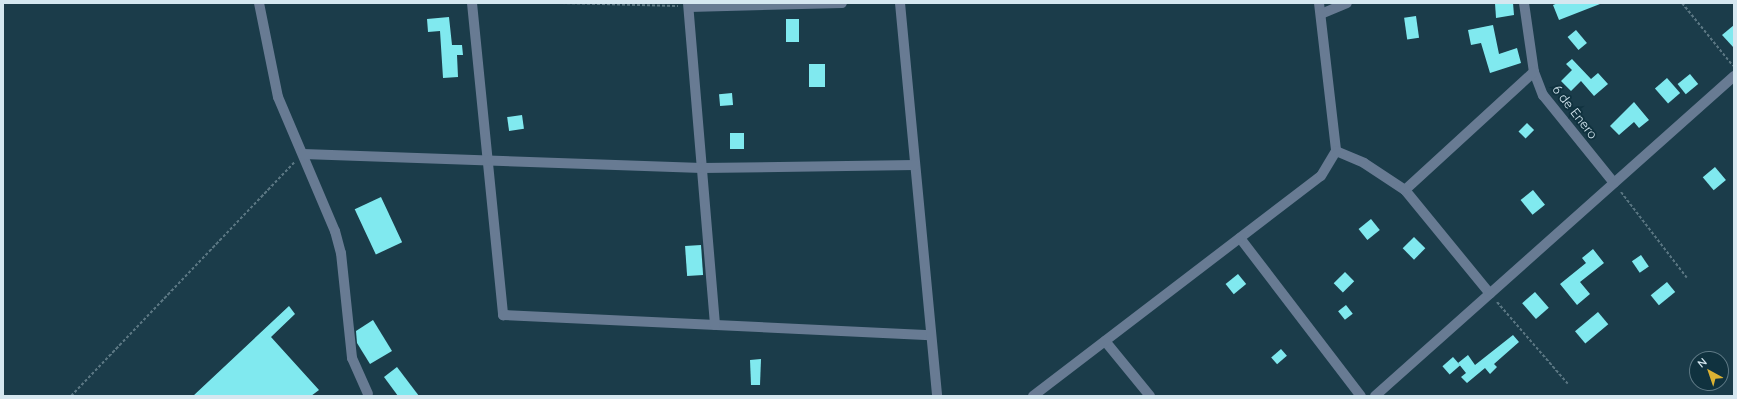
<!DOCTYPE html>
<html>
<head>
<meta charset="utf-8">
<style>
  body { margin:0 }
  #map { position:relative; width:1737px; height:399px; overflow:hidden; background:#1b3c4a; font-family:Quicksand,sans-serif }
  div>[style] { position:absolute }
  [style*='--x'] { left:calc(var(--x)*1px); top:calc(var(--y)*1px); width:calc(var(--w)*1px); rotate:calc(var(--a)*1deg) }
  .building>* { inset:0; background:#80e9ef; transform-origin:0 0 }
  .path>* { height:2px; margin-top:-1px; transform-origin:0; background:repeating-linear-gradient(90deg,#5b7783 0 3px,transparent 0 5px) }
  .minor>* { height:10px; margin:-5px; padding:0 5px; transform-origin:5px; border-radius:5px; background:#687b93 }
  span { translate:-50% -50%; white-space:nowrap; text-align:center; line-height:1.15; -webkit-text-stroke:4px #10323f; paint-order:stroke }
  .street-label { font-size:13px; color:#d5e7f0 }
  .frame { position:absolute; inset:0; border:4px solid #d5e7f0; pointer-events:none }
  .north { position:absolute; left:1689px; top:351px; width:40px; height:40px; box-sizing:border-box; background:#10323f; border:1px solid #5f7a86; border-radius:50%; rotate:320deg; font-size:11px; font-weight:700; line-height:16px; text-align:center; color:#d5e7f0 }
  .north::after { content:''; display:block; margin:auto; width:14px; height:18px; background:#dcb233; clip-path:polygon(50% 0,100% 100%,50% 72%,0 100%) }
</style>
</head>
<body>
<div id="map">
  <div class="building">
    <div style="clip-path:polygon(1495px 3px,1513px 3px,1514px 15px,1496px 18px)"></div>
    <div style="clip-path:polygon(1558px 3px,1600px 3px,1600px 4px,1559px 20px,1553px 5px)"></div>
    <div style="left:1416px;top:16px;width:22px;height:12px;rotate:82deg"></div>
    <div style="clip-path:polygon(449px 17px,452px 45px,462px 45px,463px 55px,457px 55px,458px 77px,443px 78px,440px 31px,428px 32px,427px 19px)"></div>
    <div style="left:786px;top:19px;width:13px;height:23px"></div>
    <div style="clip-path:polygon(1493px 25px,1499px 54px,1517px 48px,1521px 63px,1490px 73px,1481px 43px,1471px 45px,1468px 30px)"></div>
    <div style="clip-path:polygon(1734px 25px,1734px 48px,1722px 35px)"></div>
    <div style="left:1576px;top:30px;width:17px;height:11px;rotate:50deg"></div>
    <div style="clip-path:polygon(1572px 59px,1591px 79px,1598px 73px,1608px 84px,1594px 96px,1581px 81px,1571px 91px,1561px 81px,1572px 70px,1566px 64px)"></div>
    <div style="left:825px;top:64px;width:23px;height:16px;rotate:90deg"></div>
    <div style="left:1690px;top:74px;width:13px;height:16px;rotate:51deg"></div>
    <div style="left:1667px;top:78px;width:20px;height:16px;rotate:49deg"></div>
    <div style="left:732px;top:93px;width:12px;height:13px;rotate:85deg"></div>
    <div style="clip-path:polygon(1634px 102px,1649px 120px,1639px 128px,1634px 122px,1619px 135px,1610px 126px)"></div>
    <div style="left:522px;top:115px;width:14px;height:15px;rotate:82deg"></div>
    <div style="left:1527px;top:123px;width:10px;height:12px;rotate:45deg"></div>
    <div style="left:730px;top:133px;width:14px;height:16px"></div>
    <div style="left:1715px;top:167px;width:17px;height:16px;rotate:50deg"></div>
    <div style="left:1533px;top:190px;width:19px;height:16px;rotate:51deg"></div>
    <div style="left:381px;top:197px;width:50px;height:29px;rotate:65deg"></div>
    <div style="left:1371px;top:219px;width:14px;height:16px;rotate:51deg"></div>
    <div style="left:1414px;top:237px;width:16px;height:16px;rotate:45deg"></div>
    <div style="left:701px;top:245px;width:30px;height:16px;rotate:86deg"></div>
    <div style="clip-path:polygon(1593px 249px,1604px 263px,1580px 282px,1590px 294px,1577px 305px,1560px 284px,1586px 263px,1582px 258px)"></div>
    <div style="left:1641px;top:255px;width:14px;height:11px;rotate:56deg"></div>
    <div style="left:1345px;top:272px;width:13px;height:16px;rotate:45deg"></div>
    <div style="left:1238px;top:274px;width:13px;height:16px;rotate:51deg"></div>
    <div style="left:1667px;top:282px;width:13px;height:21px;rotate:51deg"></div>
    <div style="left:1535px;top:292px;width:21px;height:17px;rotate:49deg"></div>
    <div style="left:1346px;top:305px;width:11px;height:10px;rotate:52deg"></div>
    <div style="clip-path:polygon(289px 306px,295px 314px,271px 337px,319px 390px,311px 396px,193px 396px)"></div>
    <div style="left:1598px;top:312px;width:16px;height:30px;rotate:50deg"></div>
    <div style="clip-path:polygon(373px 320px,392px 351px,370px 364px,357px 343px,356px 331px)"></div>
    <div style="clip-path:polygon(1513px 335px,1519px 342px,1494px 364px,1497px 367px,1490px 374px,1485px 368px,1467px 383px,1461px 377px,1466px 373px,1458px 363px,1468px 355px,1475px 365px)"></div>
    <div style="left:1281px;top:349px;width:9px;height:13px;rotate:49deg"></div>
    <div style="left:1453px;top:357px;width:11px;height:14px;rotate:49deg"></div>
    <div style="clip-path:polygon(761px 359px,760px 385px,751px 385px,750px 360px)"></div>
    <div style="clip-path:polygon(397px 367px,419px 396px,398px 396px,384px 377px)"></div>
  </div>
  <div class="path">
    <div style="--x:562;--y:3;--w:116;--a:1.5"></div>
    <div style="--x:1682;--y:3;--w:81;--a:51"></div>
    <div style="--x:1621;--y:192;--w:108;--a:52.5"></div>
    <div style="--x:1497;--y:302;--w:108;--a:49.1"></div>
    <div style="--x:71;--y:396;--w:323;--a:-46.3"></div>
  </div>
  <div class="minor">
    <div style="--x:259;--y:3;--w:96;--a:78.6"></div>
    <div style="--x:278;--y:97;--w:146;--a:67"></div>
    <div style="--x:335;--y:231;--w:23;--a:75"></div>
    <div style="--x:341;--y:253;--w:106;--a:84"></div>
    <div style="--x:352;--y:358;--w:39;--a:66"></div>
    <div style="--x:472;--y:3;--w:314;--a:84.3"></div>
    <div style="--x:503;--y:315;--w:428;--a:2.7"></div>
    <div style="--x:688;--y:3;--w:323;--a:85.2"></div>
    <div style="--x:900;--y:3;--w:395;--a:84.6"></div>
    <div style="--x:1319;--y:3;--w:149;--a:83.4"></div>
    <div style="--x:1336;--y:151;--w:30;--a:23"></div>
    <div style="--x:1364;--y:163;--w:49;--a:33.4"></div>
    <div style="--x:1405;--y:190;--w:134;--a:50.7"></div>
    <div style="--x:1524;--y:3;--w:70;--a:81.8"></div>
    <div style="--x:1534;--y:72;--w:25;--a:69"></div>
    <div style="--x:1543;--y:95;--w:113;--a:51.1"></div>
    <div style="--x:689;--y:7;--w:153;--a:-1.5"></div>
    <div style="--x:1321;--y:14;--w:28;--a:-23"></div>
    <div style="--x:303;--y:154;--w:399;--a:2"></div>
    <div style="--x:702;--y:168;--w:213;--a:-0.8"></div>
    <div style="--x:1405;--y:190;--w:175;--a:-42.5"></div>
    <div style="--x:1240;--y:238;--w:199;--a:52.6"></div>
    <div style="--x:1105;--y:341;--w:71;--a:50.7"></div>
    <div style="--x:1033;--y:396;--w:362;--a:-37.4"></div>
    <div style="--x:1321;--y:176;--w:29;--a:-59"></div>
    <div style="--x:1375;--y:396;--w:481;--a:-41.7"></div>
  </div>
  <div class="street-label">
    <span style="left:1575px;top:112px;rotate:52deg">6 de Enero</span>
  </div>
  <div class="frame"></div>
  <div class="north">N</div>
</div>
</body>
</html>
